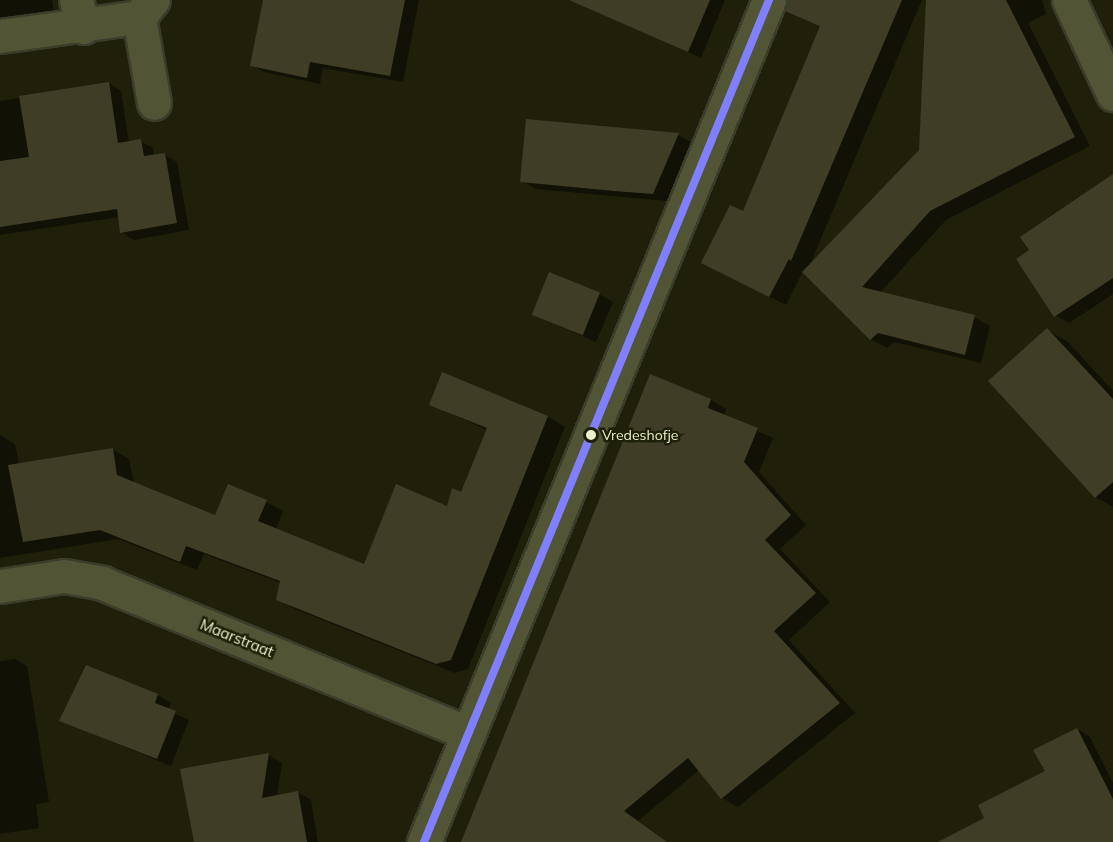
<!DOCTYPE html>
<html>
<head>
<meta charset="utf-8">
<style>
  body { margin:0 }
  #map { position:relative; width:1113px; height:842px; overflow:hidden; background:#20200a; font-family:Mulish,sans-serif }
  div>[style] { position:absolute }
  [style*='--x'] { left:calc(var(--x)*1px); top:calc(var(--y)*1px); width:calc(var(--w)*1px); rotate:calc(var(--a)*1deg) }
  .shadow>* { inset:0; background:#0007 }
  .building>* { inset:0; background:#403d27; transform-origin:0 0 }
  .roads { filter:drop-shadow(2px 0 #3b3d2b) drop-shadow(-2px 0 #3b3d2b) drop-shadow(0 2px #3b3d2b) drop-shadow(0 -2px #3b3d2b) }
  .minor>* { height:33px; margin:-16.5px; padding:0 16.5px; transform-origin:16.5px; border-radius:16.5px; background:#515435 }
  .tertiary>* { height:33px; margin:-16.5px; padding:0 16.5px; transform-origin:16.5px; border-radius:16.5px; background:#515435 }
  .bus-1>* { height:8px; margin:-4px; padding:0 4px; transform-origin:4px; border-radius:4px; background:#8080ff }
  .dots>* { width:16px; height:16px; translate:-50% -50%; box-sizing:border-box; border:3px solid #1e2007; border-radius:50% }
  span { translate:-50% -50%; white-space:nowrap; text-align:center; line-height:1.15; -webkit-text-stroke:5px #1e2007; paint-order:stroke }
  .bus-label { font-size:14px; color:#ecf1ca }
  .left { translate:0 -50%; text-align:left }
  .street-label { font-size:15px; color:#ecf1ca }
</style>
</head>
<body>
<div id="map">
  <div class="shadow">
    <div style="clip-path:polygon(0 0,52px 0,55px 19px,0 32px)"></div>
    <div style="clip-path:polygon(265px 0,419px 0,403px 82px,323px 68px,320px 84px,264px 72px,252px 65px)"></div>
    <div style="clip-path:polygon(620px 0,725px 0,701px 58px,619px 20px)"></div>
    <div style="clip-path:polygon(826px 0,922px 0,809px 267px,920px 151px,927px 0,1042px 0,1046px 14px,1028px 23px,1090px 146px,946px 220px,880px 293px,974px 317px,990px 326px,981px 363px,894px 342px,887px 348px,871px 339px,803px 271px,786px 305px,719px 272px,822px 26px)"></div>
    <div style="clip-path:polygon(109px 83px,121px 91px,129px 143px,140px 141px,153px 148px,154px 156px,165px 155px,177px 162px,189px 230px,134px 240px,121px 232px,119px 217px,0 235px,0 101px)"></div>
    <div style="clip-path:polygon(678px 135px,691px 142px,667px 201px,536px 189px,522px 181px)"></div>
    <div style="clip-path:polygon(1113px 182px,1113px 294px,1069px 323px,1055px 315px,1031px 251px)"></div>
    <div style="clip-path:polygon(599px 294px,613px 302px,596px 342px,532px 314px)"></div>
    <div style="clip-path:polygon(1047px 330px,1068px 342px,1113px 391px,1113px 507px,1095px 497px)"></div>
    <div style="clip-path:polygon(651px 376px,711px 400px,726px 409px,724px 416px,773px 438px,759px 472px,806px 525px,780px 549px,830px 602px,789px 640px,855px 713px,738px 807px,722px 798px,699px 770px,638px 821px,660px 837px,661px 842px,462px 842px)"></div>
    <div style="clip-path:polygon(430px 404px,548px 417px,565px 427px,468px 669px,455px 673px,295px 609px,277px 599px,281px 583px,204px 554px,197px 570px,118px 539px,0 558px,0 435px,15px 444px,19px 464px,112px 449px,129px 459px,134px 483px,216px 517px,266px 502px,283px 511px,276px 530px,365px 566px,462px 494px,487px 430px)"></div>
    <div style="clip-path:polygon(15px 659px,27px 666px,49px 802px,36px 804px,39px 828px,0 834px,0 661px)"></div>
    <div style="clip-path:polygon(158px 695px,171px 703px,168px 710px,189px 720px,171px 766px,61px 721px)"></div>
    <div style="clip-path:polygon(1077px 729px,1090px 737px,1113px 783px,1113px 842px,941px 842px,986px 819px,1047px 772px)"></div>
    <div style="clip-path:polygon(269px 755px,282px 763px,277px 796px,297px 792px,311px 800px,318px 842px,195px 842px)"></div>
  </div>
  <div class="building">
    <div style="clip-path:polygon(263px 0,405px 0,390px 76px,310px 62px,307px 78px,250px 66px)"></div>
    <div style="clip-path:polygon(569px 0,710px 0,688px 52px)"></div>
    <div style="clip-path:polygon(787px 0,902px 0,791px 261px,789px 259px,769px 297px,701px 263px,730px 205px,743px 211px,820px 26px,785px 11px)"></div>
    <div style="clip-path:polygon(926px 0,1006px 0,1075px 137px,930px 211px,862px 287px,975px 315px,965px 355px,878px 333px,870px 340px,802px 272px,919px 150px)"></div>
    <div style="clip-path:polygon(109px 82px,118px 143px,141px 139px,144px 156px,165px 153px,177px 223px,120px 233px,117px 209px,0 227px,0 161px,29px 157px,19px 96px)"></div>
    <div style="clip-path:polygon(526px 119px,602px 126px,679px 133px,653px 194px,614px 191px,520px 182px)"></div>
    <div style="clip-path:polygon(1113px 174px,1113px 278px,1054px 317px,1016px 259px,1029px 250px,1020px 237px)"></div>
    <div style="left:549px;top:272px;width:55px;height:46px;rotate:22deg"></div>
    <div style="clip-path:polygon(1047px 328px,1113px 399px,1113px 482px,1095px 498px,988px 381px)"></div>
    <div style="clip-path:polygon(442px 372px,548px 416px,451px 660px,436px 664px,276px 600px,280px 581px,186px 546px,180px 562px,100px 530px,23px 542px,8px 465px,113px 448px,117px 475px,215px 515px,228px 484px,267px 500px,258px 521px,364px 564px,396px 484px,447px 506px,452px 488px,461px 492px,487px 428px,429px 405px)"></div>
    <div style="clip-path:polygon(650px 374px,711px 399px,708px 408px,758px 428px,744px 462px,791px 515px,765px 540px,816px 593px,774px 631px,840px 703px,721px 799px,688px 758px,624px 811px,667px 842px,461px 842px)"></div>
    <div style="clip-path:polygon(86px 665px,158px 694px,155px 703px,176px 711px,157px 759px,59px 721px)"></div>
    <div style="clip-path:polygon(1077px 728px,1113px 799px,1113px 842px,938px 842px,984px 818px,978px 805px,1045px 771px,1033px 750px)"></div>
    <div style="clip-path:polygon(269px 753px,262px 798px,298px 791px,307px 842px,194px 842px,180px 769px)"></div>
  </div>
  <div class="roads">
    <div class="minor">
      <div style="--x:76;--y:0;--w:28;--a:75"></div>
      <div style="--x:1069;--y:0;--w:104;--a:64.9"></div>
      <div style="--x:139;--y:17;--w:87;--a:80.1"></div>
      <div style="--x:0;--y:36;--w:140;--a:-7.8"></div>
      <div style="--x:139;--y:17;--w:22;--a:-51"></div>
      <div style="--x:0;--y:586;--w:65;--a:-8.9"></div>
      <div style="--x:64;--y:576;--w:39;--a:10"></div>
      <div style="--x:102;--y:583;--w:396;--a:22.3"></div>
    </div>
    <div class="tertiary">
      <div style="--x:424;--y:842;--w:910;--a:-67.72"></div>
    </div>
  </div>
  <div class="bus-1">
    <div style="--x:424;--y:842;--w:910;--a:-67.72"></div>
  </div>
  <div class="dots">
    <div style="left:591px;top:435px;background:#ecf1ca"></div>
  </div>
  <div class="bus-label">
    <span class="left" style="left:602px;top:435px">Vredeshofje</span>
  </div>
  <div class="street-label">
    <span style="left:237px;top:638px;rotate:22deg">Maarstraat</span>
  </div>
</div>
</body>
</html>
